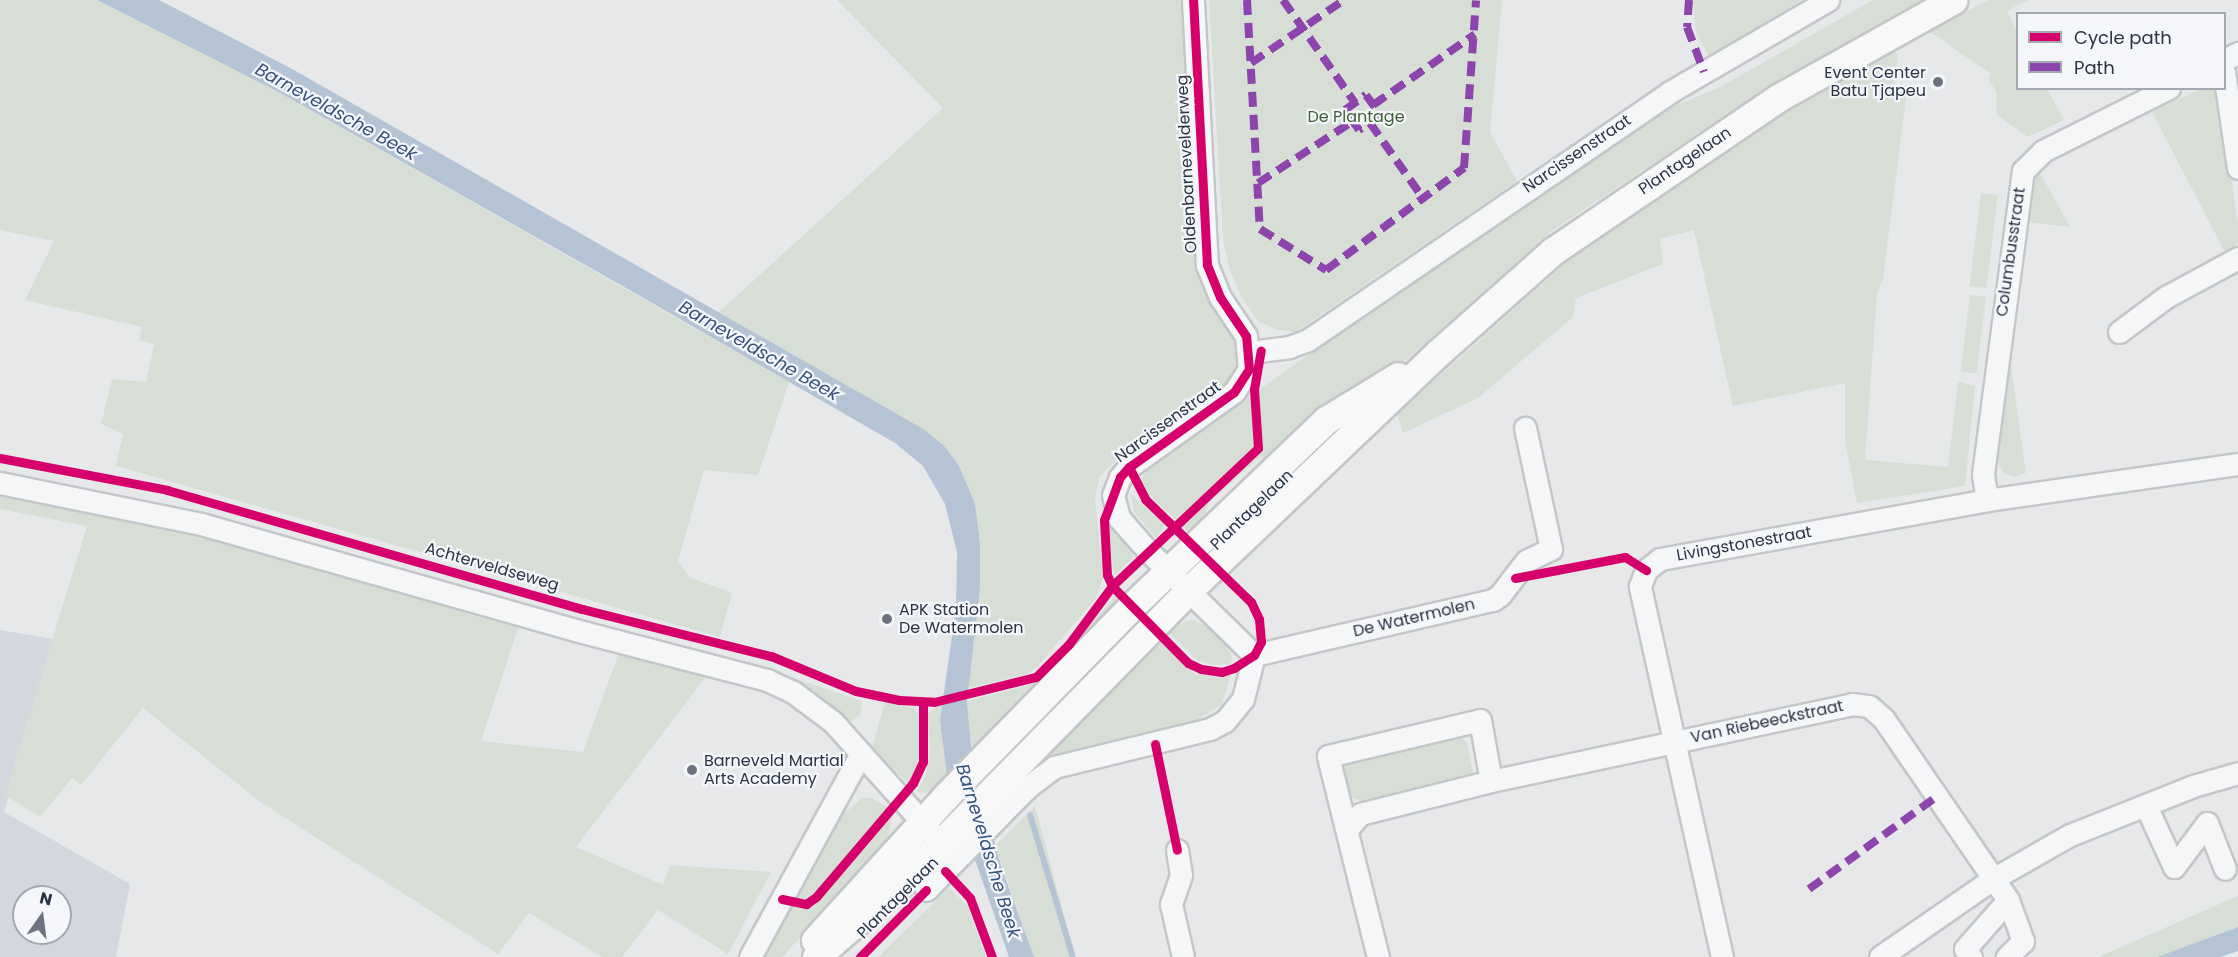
<!DOCTYPE html>
<html>
<head>
<meta charset="utf-8">
<style>
  body { margin:0 }
  #map { position:relative; width:2238px; height:957px; overflow:hidden; background:#e6e8ea; font-family:Poppins,sans-serif }
  div>[style] { position:absolute }
  [style*='--x'] { left:calc(var(--x)*1px); top:calc(var(--y)*1px); width:calc(var(--w)*1px); rotate:calc(var(--a)*1deg) }
  .built>* { inset:0; background:#d4d7dd }
  .green>* { inset:0; background:#d6ded6; transform-origin:0 0 }
  .water>* { inset:0; background:#b4c4d5 }
  .stream>* { height:6px; margin:-3px; padding:0 3px; transform-origin:3px; border-radius:3px; background:#b4c4d5 }
  .roads { filter:drop-shadow(2px 0 #c4c6c8) drop-shadow(-2px 0 #c4c6c8) drop-shadow(0 2px #c4c6c8) drop-shadow(0 -2px #c4c6c8) }
  .minor>* { height:21px; margin:-10.5px; padding:0 10.5px; transform-origin:10.5px; border-radius:10.5px; background:#f5f6f7 }
  .major>* { height:27px; margin:-13.5px; padding:0 13.5px; transform-origin:13.5px; border-radius:13.5px; background:#f8f8f8 }
  .quiet>* { height:8px; margin-top:-4px; transform-origin:0; background:repeating-linear-gradient(90deg,#8e44ad 0 15px,transparent 0 23px) }
  .cycleway>* { height:9px; margin:-4.5px; padding:0 4.5px; transform-origin:4.5px; border-radius:4.5px; background:#d6006c }
  .dots>* { width:16px; height:16px; translate:-50% -50%; box-sizing:border-box; border:3px solid #f4f6f9; border-radius:50% }
  span { translate:-50% -50%; white-space:nowrap; text-align:center; line-height:1.15; -webkit-text-stroke:4.5px #f4f6f9; paint-order:stroke }
  .poi-label { font-size:16px; color:#2b3445 }
  .right { translate:-100% -50%; text-align:right }
  .left { translate:0 -50%; text-align:left }
  .park-label { font-size:16px; color:#3f6138 }
  .street-label { font-size:16px; color:#2b3445 }
  .water-label { font-size:18px; color:#34527a; font-style:italic }
  .legend { position:absolute; left:2016px; top:12px; width:210px; height:78px; box-sizing:border-box; background:#f4f6f9; border:2px solid #a4a8b1; margin:0; padding:8px 10px; list-style:none; font-size:18px; color:#2b3445 }
  .legend li { display:flex; align-items:center; gap:12px; height:30px }
  .legend b { width:30px; border:2px solid #a4a8b1 }
  .north { position:absolute; left:12px; top:885px; width:60px; height:60px; box-sizing:border-box; background:#f4f6f9; border:2px solid #a4a8b1; border-radius:50%; rotate:14deg; font-size:16px; font-weight:700; line-height:24px; text-align:center; color:#2b3445 }
  .north::after { content:''; display:block; margin:auto; width:21px; height:27px; background:#6c737f; clip-path:polygon(50% 0,100% 100%,50% 72%,0 100%) }
</style>
</head>
<body>
<div id="map">
  <div class="built">
    <div style="clip-path:polygon(evenodd,0 630px,59px 640px,4px 812px,130px 884px,116px 957px,0 957px,0 630px,24px 897px,60px 897px,60px 933px,24px 933px,24px 897px)"></div>
  </div>
  <div class="green">
    <div style="clip-path:polygon(0 0,97px 0,275px 90px,789px 382px,758px 475px,704px 470px,678px 561px,689px 577px,732px 593px,720px 637px,116px 466px,123px 434px,101px 424px,112px 379px,146px 382px,154px 344px,139px 340px,142px 327px,25px 300px,54px 241px,0 230px)"></div>
    <div style="clip-path:polygon(837px 0,1182px 0,1198px 271px,1236px 338px,1240px 358px,1237px 370px,1225px 384px,1112px 464px,1100px 476px,1095px 497px,1103px 578px,1096px 598px,1038px 666px,1027px 674px,968px 688px,980px 588px,980px 543px,975px 504px,959px 466px,925px 430px,718px 313px,943px 108px)"></div>
    <div style="clip-path:polygon(1209px 0,1502px 0,1490px 132px,1517px 181px,1295px 332px,1277px 330px,1258px 321px,1242px 298px,1229px 268px,1223px 238px)"></div>
    <div style="clip-path:polygon(1693px 0,1801px 0,1709px 57px,1696px 32px)"></div>
    <div style="clip-path:polygon(1873px 0,1928px 0,1759px 93px,1553px 230px,1406px 360px,1264px 468px,1261px 456px,1209px 502px,1203px 520px,1189px 532px,1146px 492px,1141px 480px,1148px 467px,1575px 169px,1670px 108px,1720px 87px)"></div>
    <div style="clip-path:polygon(1988px 0,2028px 0,2007px 11px,2017px 32px,2018px 88px,2047px 89px,2064px 120px,2028px 137px,1997px 115px,1996px 91px,1988px 79px,1991px 74px,1929px 31px)"></div>
    <div style="clip-path:polygon(1892px 48px,1898px 55px,1894px 86px,1906px 98px,1883px 279px,1877px 293px,1865px 460px,1948px 467px,1958px 382px,1975px 386px,1965px 486px,1857px 503px,1845px 440px,1845px 383px,1733px 406px,1694px 230px,1660px 239px,1663px 264px,1576px 298px,1573px 317px,1478px 398px,1403px 433px,1397px 414px,1567px 262px,1781px 113px)"></div>
    <div style="clip-path:polygon(2200px 89px,2218px 89px,2238px 225px,2238px 242px,2227px 256px,2152px 112px)"></div>
    <div style="clip-path:polygon(2039px 171px,2070px 227px,2027px 222px,2032px 181px)"></div>
    <div style="left:1981px;top:193px;width:17px;height:94px;rotate:7deg"></div>
    <div style="left:1970px;top:295px;width:16px;height:77px;rotate:7deg"></div>
    <div style="clip-path:polygon(2007px 366px,2011px 367px,2026px 473px,2014px 477px,2003px 472px,1995px 457px)"></div>
    <div style="clip-path:polygon(1131px 494px,1165px 525px,1156px 538px,1134px 512px)"></div>
    <div style="clip-path:polygon(0 496px,150px 522px,518px 628px,481px 741px,583px 752px,619px 653px,707px 675px,576px 847px,663px 885px,670px 865px,771px 872px,728px 954px,658px 910px,622px 957px,602px 957px,529px 913px,498px 954px,259px 801px,143px 708px,81px 785px,72px 778px,40px 817px,5px 795px,87px 526px,0 509px)"></div>
    <div style="clip-path:polygon(1108px 523px,1134px 557px,1114px 576px)"></div>
    <div style="clip-path:polygon(1116px 595px,1126px 603px,972px 758px,967px 701px,1041px 682px)"></div>
    <div style="clip-path:polygon(1191px 620px,1207px 626px,1223px 640px,1233px 659px,1230px 664px,1215px 665px,1197px 660px,1166px 630px)"></div>
    <div style="clip-path:polygon(1155px 638px,1196px 674px,1220px 678px,1232px 673px,1221px 705px,1187px 726px,1010px 791px)"></div>
    <div style="clip-path:polygon(788px 676px,862px 701px,860px 715px,850px 722px,814px 691px)"></div>
    <div style="clip-path:polygon(885px 702px,914px 708px,918px 715px,918px 765px,908px 783px,872px 749px)"></div>
    <div style="clip-path:polygon(941px 704px,948px 783px,924px 793px,917px 791px,926px 775px,930px 754px,928px 713px)"></div>
    <div style="clip-path:polygon(1459px 735px,1467px 743px,1473px 773px,1362px 801px,1344px 795px,1340px 782px,1343px 766px,1354px 759px)"></div>
    <div style="clip-path:polygon(862px 798px,872px 798px,889px 808px,892px 816px,887px 845px,782px 957px,763px 957px,838px 819px)"></div>
    <div style="clip-path:polygon(1035px 806px,1075px 957px,1034px 957px,995px 846px)"></div>
    <div style="clip-path:polygon(949px 888px,967px 905px,986px 957px,878px 957px)"></div>
    <div style="clip-path:polygon(2238px 896px,2238px 927px,2157px 957px,2098px 957px)"></div>
  </div>
  <div class="water">
    <div style="clip-path:polygon(97px 0,159px 0,294px 70px,925px 430px,945px 447px,959px 466px,975px 504px,980px 543px,980px 588px,967px 701px,972px 758px,1001px 866px,1034px 957px,1009px 957px,948px 783px,940px 720px,956px 608px,957px 552px,945px 504px,923px 466px,895px 443px,626px 288px,275px 90px)"></div>
    <div style="clip-path:polygon(2238px 927px,2238px 951px,2220px 957px,2157px 957px)"></div>
  </div>
  <div class="stream">
    <div style="--x:1030;--y:815;--w:148;--a:73.2"></div>
  </div>
  <div class="roads">
    <div class="minor">
      <div style="--x:1193;--y:0;--w:265;--a:87"></div>
      <div style="--x:1207;--y:265;--w:35;--a:68"></div>
      <div style="--x:1220;--y:297;--w:47;--a:56.3"></div>
      <div style="--x:1246;--y:336;--w:33;--a:85"></div>
      <div style="--x:1249;--y:369;--w:27;--a:123"></div>
      <div style="--x:1234;--y:392;--w:129;--a:144.5"></div>
      <div style="--x:1129;--y:467;--w:13;--a:132"></div>
      <div style="--x:1120;--y:477;--w:19;--a:111"></div>
      <div style="--x:1113;--y:495;--w:24;--a:75"></div>
      <div style="--x:1119;--y:518;--w:44;--a:48.7"></div>
      <div style="--x:1148;--y:551;--w:148;--a:44.5"></div>
      <div style="--x:2224;--y:60;--w:16;--a:-27"></div>
      <div style="--x:2224;--y:72;--w:97;--a:81.7"></div>
      <div style="--x:2119;--y:332;--w:59;--a:-36.7"></div>
      <div style="--x:2166;--y:297;--w:82;--a:-28.4"></div>
      <div style="--x:1250;--y:352;--w:39;--a:-7"></div>
      <div style="--x:1289;--y:347;--w:20;--a:-20"></div>
      <div style="--x:1308;--y:340;--w:439;--a:-34.4"></div>
      <div style="--x:1670;--y:92;--w:183;--a:-30.2"></div>
      <div style="--x:0;--y:483;--w:205;--a:11.5"></div>
      <div style="--x:201;--y:524;--w:389;--a:15.8"></div>
      <div style="--x:575;--y:630;--w:198;--a:14.6"></div>
      <div style="--x:767;--y:680;--w:29;--a:25"></div>
      <div style="--x:793;--y:692;--w:50;--a:36.9"></div>
      <div style="--x:833;--y:722;--w:149;--a:48.3"></div>
      <div style="--x:1987;--y:500;--w:26;--a:-99"></div>
      <div style="--x:1983;--y:474;--w:306;--a:-82.5"></div>
      <div style="--x:2023;--y:171;--w:28;--a:-45"></div>
      <div style="--x:2043;--y:151;--w:141;--a:-26.6"></div>
      <div style="--x:1254;--y:655;--w:245;--a:-13"></div>
      <div style="--x:1493;--y:600;--w:9;--a:-36"></div>
      <div style="--x:1500;--y:595;--w:43;--a:-52.6"></div>
      <div style="--x:1526;--y:561;--w:28;--a:-26"></div>
      <div style="--x:1551;--y:549;--w:124;--a:-102.1"></div>
      <div style="--x:2146;--y:806;--w:67;--a:65.3"></div>
      <div style="--x:2174;--y:867;--w:55;--a:-53.1"></div>
      <div style="--x:2207;--y:823;--w:49;--a:68.6"></div>
      <div style="--x:1348;--y:828;--w:18;--a:-49"></div>
      <div style="--x:1360;--y:814;--w:135;--a:-14.1"></div>
      <div style="--x:1491;--y:781;--w:369;--a:-12"></div>
      <div style="--x:1852;--y:704;--w:17;--a:7"></div>
      <div style="--x:1869;--y:706;--w:18;--a:41"></div>
      <div style="--x:1883;--y:718;--w:221;--a:55.5"></div>
      <div style="--x:2008;--y:900;--w:44;--a:69.9"></div>
      <div style="--x:2023;--y:941;--w:23;--a:135"></div>
      <div style="--x:1177;--y:850;--w:25;--a:81"></div>
      <div style="--x:1181;--y:875;--w:31;--a:109"></div>
      <div style="--x:1171;--y:904;--w:54;--a:77.2"></div>
      <div style="--x:926;--y:890;--w:146;--a:-45.3"></div>
      <div style="--x:1029;--y:786;--w:31;--a:-37"></div>
      <div style="--x:1054;--y:767;--w:161;--a:-13.7"></div>
      <div style="--x:1210;--y:729;--w:17;--a:-28"></div>
      <div style="--x:1225;--y:721;--w:28;--a:-51"></div>
      <div style="--x:1243;--y:699;--w:45;--a:-76"></div>
      <div style="--x:750;--y:957;--w:232;--a:-61.4"></div>
      <div style="--x:1378;--y:957;--w:207;--a:-104"></div>
      <div style="--x:1328;--y:756;--w:156;--a:-13.3"></div>
      <div style="--x:1480;--y:720;--w:62;--a:79.8"></div>
      <div style="--x:1722;--y:957;--w:380;--a:-102.5"></div>
      <div style="--x:1640;--y:586;--w:17;--a:-69"></div>
      <div style="--x:1646;--y:570;--w:18;--a:-38"></div>
      <div style="--x:1660;--y:559;--w:332;--a:-10.2"></div>
      <div style="--x:1987;--y:500;--w:254;--a:-8.2"></div>
      <div style="--x:1880;--y:957;--w:135;--a:-34.7"></div>
      <div style="--x:1991;--y:880;--w:91;--a:-29.7"></div>
      <div style="--x:2070;--y:835;--w:132;--a:-21.7"></div>
      <div style="--x:2193;--y:786;--w:47;--a:-16.1"></div>
      <div style="--x:1971;--y:957;--w:10;--a:-127"></div>
      <div style="--x:1965;--y:949;--w:65;--a:-48.7"></div>
    </div>
    <div class="major">
      <div style="--x:815;--y:940;--w:193;--a:-47.7"></div>
      <div style="--x:945;--y:797;--w:267;--a:-45.6"></div>
      <div style="--x:1132;--y:606;--w:269;--a:-43.8"></div>
      <div style="--x:1326;--y:420;--w:84;--a:-31.4"></div>
      <div style="--x:816;--y:957;--w:120;--a:-41.3"></div>
      <div style="--x:906;--y:878;--w:402;--a:-45.5"></div>
      <div style="--x:1188;--y:591;--w:345;--a:-43.6"></div>
      <div style="--x:1438;--y:353;--w:154;--a:-41.6"></div>
      <div style="--x:1553;--y:251;--w:272;--a:-34.2"></div>
      <div style="--x:1778;--y:98;--w:201;--a:-29.2"></div>
    </div>
  </div>
  <div class="quiet">
    <div style="--x:1247;--y:0;--w:229;--a:86.8"></div>
    <div style="--x:1260;--y:229;--w:78;--a:31.8"></div>
    <div style="--x:1326;--y:270;--w:172;--a:-36.5"></div>
    <div style="--x:1464;--y:168;--w:168;--a:-85.9"></div>
    <div style="--x:1283;--y:0;--w:126;--a:55"></div>
    <div style="--x:1689;--y:0;--w:27;--a:94"></div>
    <div style="--x:1687;--y:27;--w:48;--a:69.3"></div>
    <div style="--x:1251;--y:63;--w:112;--a:-34.1"></div>
    <div style="--x:1366;--y:95;--w:26;--a:54"></div>
    <div style="--x:1381;--y:116;--w:26;--a:148"></div>
    <div style="--x:1359;--y:130;--w:24;--a:-125"></div>
    <div style="--x:1345;--y:110;--w:26;--a:-36"></div>
    <div style="--x:1373;--y:105;--w:124;--a:-34.8"></div>
    <div style="--x:1370;--y:123;--w:92;--a:54.8"></div>
    <div style="--x:1258;--y:183;--w:113;--a:-33.1"></div>
    <div style="--x:1809;--y:889;--w:157;--a:-35.9"></div>
  </div>
  <div class="cycleway">
    <div style="--x:0;--y:458;--w:170;--a:10.8"></div>
    <div style="--x:167;--y:490;--w:432;--a:16"></div>
    <div style="--x:582;--y:609;--w:195;--a:14"></div>
    <div style="--x:771;--y:656;--w:92;--a:22.4"></div>
    <div style="--x:856;--y:691;--w:44;--a:11.8"></div>
    <div style="--x:899;--y:700;--w:35;--a:3"></div>
    <div style="--x:934;--y:702;--w:105;--a:-13.8"></div>
    <div style="--x:1036;--y:677;--w:47;--a:-45"></div>
    <div style="--x:1069;--y:644;--w:72;--a:-53.4"></div>
    <div style="--x:1112;--y:586;--w:201;--a:-43.4"></div>
    <div style="--x:1258;--y:448;--w:59;--a:-93.9"></div>
    <div style="--x:1254;--y:389;--w:39;--a:-80"></div>
    <div style="--x:1129;--y:467;--w:36;--a:63"></div>
    <div style="--x:1145;--y:499;--w:148;--a:44.2"></div>
    <div style="--x:1251;--y:602;--w:19;--a:65"></div>
    <div style="--x:1259;--y:619;--w:23;--a:85"></div>
    <div style="--x:1261;--y:642;--w:15;--a:118"></div>
    <div style="--x:1254;--y:655;--w:24;--a:147"></div>
    <div style="--x:1234;--y:668;--w:13;--a:162"></div>
    <div style="--x:1222;--y:672;--w:21;--a:-172"></div>
    <div style="--x:1201;--y:669;--w:14;--a:-155"></div>
    <div style="--x:1188;--y:663;--w:108;--a:-134.6"></div>
    <div style="--x:1112;--y:586;--w:12;--a:-114"></div>
    <div style="--x:1107;--y:575;--w:55;--a:-93.1"></div>
    <div style="--x:1104;--y:520;--w:46;--a:-69.6"></div>
    <div style="--x:1120;--y:477;--w:13;--a:-48"></div>
    <div style="--x:1129;--y:467;--w:4;--a:-34"></div>
    <div style="--x:1132;--y:465;--w:125;--a:-35.6"></div>
    <div style="--x:1234;--y:392;--w:27;--a:-57"></div>
    <div style="--x:1249;--y:369;--w:33;--a:-95"></div>
    <div style="--x:1246;--y:336;--w:47;--a:-123.7"></div>
    <div style="--x:1220;--y:297;--w:35;--a:-112"></div>
    <div style="--x:1207;--y:265;--w:265;--a:-93"></div>
    <div style="--x:1515;--y:578;--w:112;--a:-10.8"></div>
    <div style="--x:1625;--y:557;--w:25;--a:32"></div>
    <div style="--x:1155;--y:744;--w:108;--a:78.3"></div>
    <div style="--x:945;--y:871;--w:37;--a:47"></div>
    <div style="--x:970;--y:898;--w:63;--a:69.6"></div>
    <div style="--x:782;--y:899;--w:25;--a:12"></div>
    <div style="--x:806;--y:904;--w:12;--a:-35"></div>
    <div style="--x:816;--y:897;--w:150;--a:-49.6"></div>
    <div style="--x:913;--y:783;--w:23;--a:-65"></div>
    <div style="--x:923;--y:762;--w:60;--a:-90"></div>
    <div style="--x:860;--y:957;--w:94;--a:-45.4"></div>
  </div>
  <div class="dots">
    <div style="left:1938px;top:82px;background:#6c737f"></div>
    <div style="left:887px;top:619px;background:#6c737f"></div>
    <div style="left:692px;top:770px;background:#6c737f"></div>
  </div>
  <div class="poi-label">
    <span class="right" style="left:1926px;top:82px">Event Center<br>Batu Tjapeu</span>
    <span class="left" style="left:899px;top:619px">APK Station<br>De Watermolen</span>
    <span class="left" style="left:704px;top:770px">Barneveld Martial<br>Arts Academy</span>
  </div>
  <div class="park-label">
    <span style="left:1356px;top:117px">De Plantage</span>
  </div>
  <div class="street-label">
    <span style="left:1577px;top:154px;rotate:-34deg">Narcissenstraat</span>
    <span style="left:1685px;top:161px;rotate:-34deg">Plantagelaan</span>
    <span style="left:1187px;top:164px;rotate:-93deg">Oldenbarnevelderweg</span>
    <span style="left:2011px;top:252px;rotate:-82deg">Columbusstraat</span>
    <span style="left:1168px;top:422px;rotate:-36deg">Narcissenstraat</span>
    <span style="left:1252px;top:510px;rotate:-44deg">Plantagelaan</span>
    <span style="left:1744px;top:544px;rotate:-10deg">Livingstonestraat</span>
    <span style="left:492px;top:567px;rotate:16deg">Achterveldseweg</span>
    <span style="left:1414px;top:618px;rotate:-13deg">De Watermolen</span>
    <span style="left:1767px;top:722px;rotate:-12deg">Van Riebeeckstraat</span>
    <span style="left:898px;top:898px;rotate:-45deg">Plantagelaan</span>
  </div>
  <div class="water-label">
    <span style="left:336px;top:112px;rotate:29deg">Barneveldsche Beek</span>
    <span style="left:759px;top:351px;rotate:30deg">Barneveldsche Beek</span>
    <span style="left:988px;top:851px;rotate:73deg">Barneveldsche Beek</span>
  </div>
  <ul class="legend">
  <li><b style="height:8px;background:#d6006c"></b>Cycle path</li>
  <li><b style="height:8px;background:#8e44ad"></b>Path</li>
  </ul>
  <div class="north">N</div>
</div>
</body>
</html>
